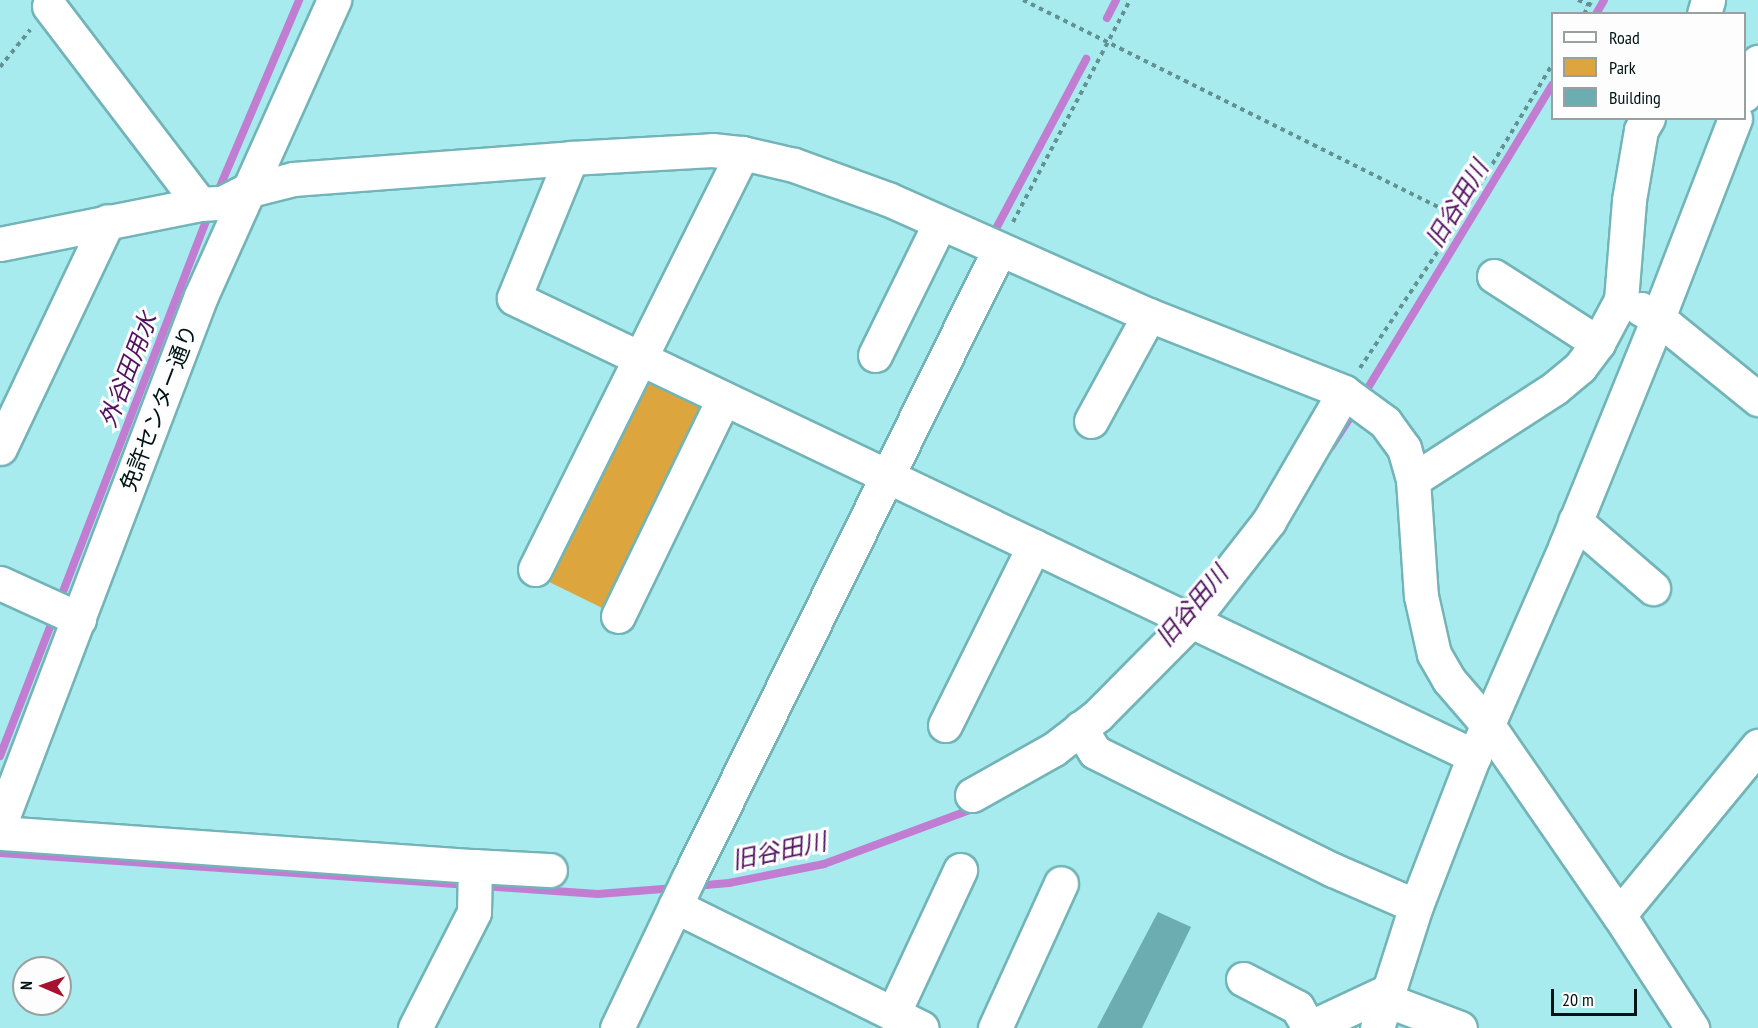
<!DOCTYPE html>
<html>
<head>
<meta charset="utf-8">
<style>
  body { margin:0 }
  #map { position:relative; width:1758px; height:1028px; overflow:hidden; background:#a7ebee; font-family:"PT Sans Narrow","Noto Sans JP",sans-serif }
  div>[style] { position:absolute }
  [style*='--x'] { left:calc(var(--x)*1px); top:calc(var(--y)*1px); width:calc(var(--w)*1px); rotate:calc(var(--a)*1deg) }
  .green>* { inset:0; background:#dca53d; transform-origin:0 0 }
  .stream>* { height:8px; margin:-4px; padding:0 4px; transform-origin:4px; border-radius:4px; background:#c17dd2 }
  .building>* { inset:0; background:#6badb0 }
  .path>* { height:4px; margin-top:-2px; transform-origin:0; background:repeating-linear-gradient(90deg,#629294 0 4.5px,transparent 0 9px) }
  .roads { filter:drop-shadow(2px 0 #72b4b7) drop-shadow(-2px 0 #72b4b7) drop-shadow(0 2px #72b4b7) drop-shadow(0 -2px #72b4b7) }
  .minor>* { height:33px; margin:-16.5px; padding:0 16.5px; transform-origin:16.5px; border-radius:16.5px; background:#fff }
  span { translate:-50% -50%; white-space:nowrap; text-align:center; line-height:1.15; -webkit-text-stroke:6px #fdfdfd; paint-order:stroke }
  .street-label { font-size:22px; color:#001415 }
  .water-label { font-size:24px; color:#521160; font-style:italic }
  .legend { position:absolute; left:1551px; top:12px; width:195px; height:108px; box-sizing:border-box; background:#fdfdfd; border:2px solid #98a0a0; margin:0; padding:8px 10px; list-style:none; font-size:18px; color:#001415 }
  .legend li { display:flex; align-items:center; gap:12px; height:30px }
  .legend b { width:30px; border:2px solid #98a0a0 }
  .north { position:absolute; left:12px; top:956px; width:60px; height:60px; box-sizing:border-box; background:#fdfdfd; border:2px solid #98a0a0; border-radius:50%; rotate:272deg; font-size:16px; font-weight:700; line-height:24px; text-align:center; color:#001415 }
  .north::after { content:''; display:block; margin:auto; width:21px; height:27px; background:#a9122e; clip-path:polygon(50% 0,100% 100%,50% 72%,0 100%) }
  .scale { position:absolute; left:1551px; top:989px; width:86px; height:27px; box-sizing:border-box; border:3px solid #001415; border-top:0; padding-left:8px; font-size:18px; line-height:21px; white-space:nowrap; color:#001415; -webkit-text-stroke:4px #fdfdfd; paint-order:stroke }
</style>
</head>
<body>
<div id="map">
  <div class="green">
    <div style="left:642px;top:358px;width:91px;height:242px;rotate:26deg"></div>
  </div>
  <div class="stream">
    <div style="--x:1596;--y:14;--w:16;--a:-60"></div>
    <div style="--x:1107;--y:18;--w:20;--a:-63"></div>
    <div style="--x:216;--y:196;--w:213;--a:-67"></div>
    <div style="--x:991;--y:238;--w:203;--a:-62"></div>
    <div style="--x:1363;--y:396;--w:364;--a:-58.7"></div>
    <div style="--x:1331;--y:447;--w:44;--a:-57"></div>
    <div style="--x:59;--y:602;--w:419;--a:-68.9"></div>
    <div style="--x:0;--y:756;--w:152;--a:-68.8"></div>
    <div style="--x:0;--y:853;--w:470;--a:3.9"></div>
    <div style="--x:482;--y:886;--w:116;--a:3.9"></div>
    <div style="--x:598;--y:894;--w:78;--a:-4.4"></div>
    <div style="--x:695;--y:886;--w:34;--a:-5"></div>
    <div style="--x:729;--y:883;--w:97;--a:-11.3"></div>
    <div style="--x:824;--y:864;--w:164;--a:-20.3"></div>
  </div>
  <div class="building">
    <div style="clip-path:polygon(1158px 912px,1191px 927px,1142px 1028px,1097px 1028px)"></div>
  </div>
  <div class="path">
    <div style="--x:1023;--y:0;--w:488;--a:26.5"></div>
    <div style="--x:1578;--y:0;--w:12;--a:24"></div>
    <div style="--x:1584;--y:14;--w:16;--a:-60"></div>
    <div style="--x:0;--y:67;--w:48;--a:-51"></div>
    <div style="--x:1013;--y:222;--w:251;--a:-62.2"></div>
    <div style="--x:1360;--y:368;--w:180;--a:-56.3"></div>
    <div style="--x:1460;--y:218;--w:179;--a:-59"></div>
  </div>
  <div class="roads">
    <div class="minor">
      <div style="--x:49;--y:6;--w:249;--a:52.7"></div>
      <div style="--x:1704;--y:14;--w:15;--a:-74"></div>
      <div style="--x:1744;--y:95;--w:36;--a:-67"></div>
      <div style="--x:571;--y:158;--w:151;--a:112.2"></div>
      <div style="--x:514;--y:298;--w:1064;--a:25.51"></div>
      <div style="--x:0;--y:244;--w:204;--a:-11.3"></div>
      <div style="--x:200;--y:204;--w:22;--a:-3"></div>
      <div style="--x:222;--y:203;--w:27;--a:-27"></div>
      <div style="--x:246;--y:191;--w:49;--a:-14.3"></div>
      <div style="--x:293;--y:179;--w:279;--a:-4.3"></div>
      <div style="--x:571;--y:158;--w:141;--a:-3.2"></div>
      <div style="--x:712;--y:150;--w:30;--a:6"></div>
      <div style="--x:742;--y:153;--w:53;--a:13"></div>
      <div style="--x:794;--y:165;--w:100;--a:19.9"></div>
      <div style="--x:888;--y:199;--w:286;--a:24"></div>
      <div style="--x:1149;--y:315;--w:210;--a:21.5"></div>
      <div style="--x:1344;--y:392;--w:51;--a:36.2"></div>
      <div style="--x:1385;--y:422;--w:32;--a:54"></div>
      <div style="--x:1404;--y:448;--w:33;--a:74"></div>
      <div style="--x:1413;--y:480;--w:116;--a:86.1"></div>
      <div style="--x:1421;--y:596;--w:59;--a:77.4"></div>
      <div style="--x:1434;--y:654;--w:30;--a:60"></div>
      <div style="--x:1449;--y:680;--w:58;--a:49.2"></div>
      <div style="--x:1487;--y:724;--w:232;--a:55.4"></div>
      <div style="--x:1619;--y:915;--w:135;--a:57.1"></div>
      <div style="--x:1494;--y:276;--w:124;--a:32.8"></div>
      <div style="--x:1641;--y:309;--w:19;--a:28"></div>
      <div style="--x:1658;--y:318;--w:129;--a:39"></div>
      <div style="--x:875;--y:355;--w:147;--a:-63.8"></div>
      <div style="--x:1091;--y:421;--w:121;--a:-61.3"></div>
      <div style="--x:0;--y:448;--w:251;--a:-64.6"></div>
      <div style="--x:1413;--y:480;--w:169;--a:-32.9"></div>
      <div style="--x:1555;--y:388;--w:33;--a:-40"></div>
      <div style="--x:1580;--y:367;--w:30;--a:-53"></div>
      <div style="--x:1598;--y:343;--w:49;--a:-61.9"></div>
      <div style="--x:1621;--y:300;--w:100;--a:-85.4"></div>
      <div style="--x:1629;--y:200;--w:71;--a:-80.3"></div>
      <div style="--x:1641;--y:130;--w:14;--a:-60"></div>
      <div style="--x:1575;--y:521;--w:103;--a:40.7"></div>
      <div style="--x:535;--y:569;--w:465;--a:-63.5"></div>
      <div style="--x:0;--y:583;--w:87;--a:24.5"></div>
      <div style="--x:618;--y:616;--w:242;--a:-64.1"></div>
      <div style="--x:945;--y:725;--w:200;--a:-63.6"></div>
      <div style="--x:1080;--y:728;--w:28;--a:58"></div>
      <div style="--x:1095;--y:752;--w:266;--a:26.4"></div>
      <div style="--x:1333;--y:870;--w:90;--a:23.4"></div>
      <div style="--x:972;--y:795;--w:94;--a:-29.3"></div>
      <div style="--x:1054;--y:749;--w:56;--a:-37.7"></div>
      <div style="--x:1098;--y:715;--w:132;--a:-45.3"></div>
      <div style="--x:1191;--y:621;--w:127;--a:-52"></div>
      <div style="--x:1269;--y:521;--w:149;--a:-59.8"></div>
      <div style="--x:0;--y:824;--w:565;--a:-69.16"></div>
      <div style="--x:201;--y:296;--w:325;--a:-65.8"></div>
      <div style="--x:0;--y:833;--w:476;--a:4"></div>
      <div style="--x:675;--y:906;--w:275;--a:26.3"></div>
      <div style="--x:1619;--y:915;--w:219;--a:-50.6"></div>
      <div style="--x:1243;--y:979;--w:61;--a:27.4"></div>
      <div style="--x:1297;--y:1007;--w:24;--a:60"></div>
      <div style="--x:1386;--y:1000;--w:79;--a:20.7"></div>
      <div style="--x:893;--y:1014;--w:159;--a:-65"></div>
      <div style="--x:415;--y:1028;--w:130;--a:-63"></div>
      <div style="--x:474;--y:912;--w:46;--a:-88.8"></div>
      <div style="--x:475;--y:866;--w:75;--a:3.1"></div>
      <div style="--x:617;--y:1028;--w:167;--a:-64.5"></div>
      <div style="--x:689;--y:877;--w:699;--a:-63.69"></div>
      <div style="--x:995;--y:1028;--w:159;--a:-65.5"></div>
      <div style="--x:1309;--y:1028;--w:89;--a:-25.1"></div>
      <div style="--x:1377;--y:1028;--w:128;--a:-72.3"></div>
      <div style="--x:1416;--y:906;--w:161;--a:-68.9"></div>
      <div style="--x:1474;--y:756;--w:230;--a:-66.4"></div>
      <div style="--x:1566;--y:545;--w:245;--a:-67.9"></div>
      <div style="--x:1658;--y:318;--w:214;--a:-68.9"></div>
    </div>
  </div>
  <div class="street-label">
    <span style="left:159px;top:408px;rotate:-69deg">免許センター通り</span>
  </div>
  <div class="water-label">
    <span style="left:1457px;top:204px;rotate:-59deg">旧谷田川</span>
    <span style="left:128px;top:370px;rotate:-69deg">外谷田用水</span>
    <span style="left:1192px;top:606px;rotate:-50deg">旧谷田川</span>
    <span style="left:779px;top:851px;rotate:-12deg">旧谷田川</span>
  </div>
  <ul class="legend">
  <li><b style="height:8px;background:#fff"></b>Road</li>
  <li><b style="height:16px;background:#dca53d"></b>Park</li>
  <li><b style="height:16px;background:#6badb0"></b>Building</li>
  </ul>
  <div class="north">N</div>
  <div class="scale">20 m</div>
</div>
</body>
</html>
